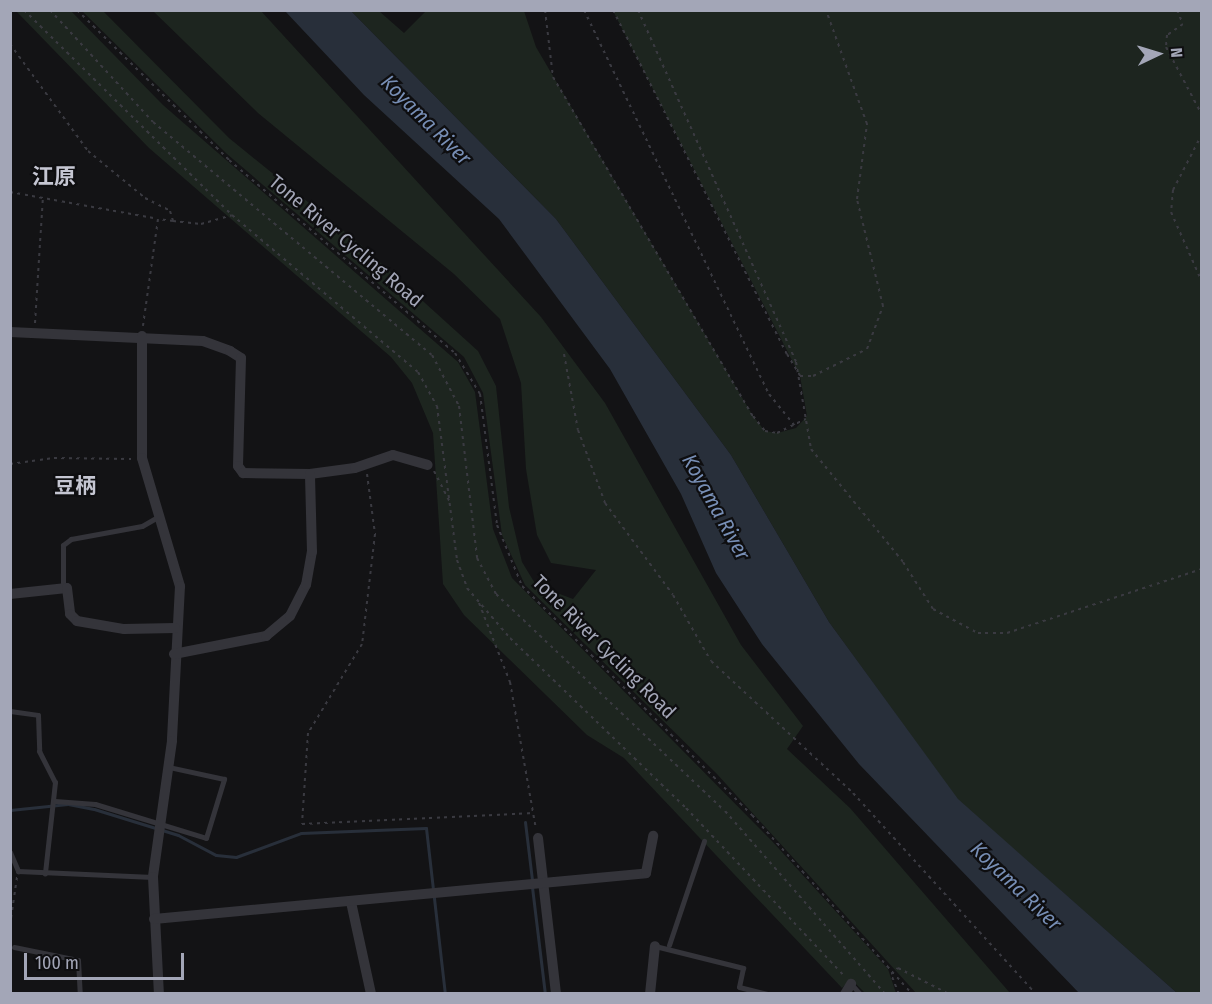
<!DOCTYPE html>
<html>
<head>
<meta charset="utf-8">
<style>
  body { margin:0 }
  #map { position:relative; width:1212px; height:1004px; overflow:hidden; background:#131315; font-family:"Fira Sans Condensed","Noto Sans JP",sans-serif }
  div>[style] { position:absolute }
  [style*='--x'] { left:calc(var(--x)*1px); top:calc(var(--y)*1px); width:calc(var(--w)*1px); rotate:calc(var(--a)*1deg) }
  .green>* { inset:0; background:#1d251f }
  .water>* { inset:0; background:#282f3a }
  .stream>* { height:3px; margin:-1.5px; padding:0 1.5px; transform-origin:1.5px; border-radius:1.5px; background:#282f3a }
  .path>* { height:2px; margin-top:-1px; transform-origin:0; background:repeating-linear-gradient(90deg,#3a3a41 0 3px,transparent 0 7.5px) }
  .lane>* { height:5px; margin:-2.5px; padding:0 2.5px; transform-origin:2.5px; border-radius:2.5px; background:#34343a }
  .street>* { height:10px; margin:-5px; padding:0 5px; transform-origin:5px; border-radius:5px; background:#34343a }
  span { translate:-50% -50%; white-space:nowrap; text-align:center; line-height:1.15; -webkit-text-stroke:4.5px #0e0e10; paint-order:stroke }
  .street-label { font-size:20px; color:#a3a6b7 }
  .water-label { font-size:21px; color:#778eb5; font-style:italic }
  .neighbourhood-label { font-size:21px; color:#c5c6d2; font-weight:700 }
  .quarter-label { font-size:22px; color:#c5c6d2; font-weight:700 }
  .frame { position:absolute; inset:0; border:12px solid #a3a6b7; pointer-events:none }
  .north { position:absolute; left:1128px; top:24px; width:60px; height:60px; -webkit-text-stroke:4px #0e0e10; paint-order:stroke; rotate:86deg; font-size:16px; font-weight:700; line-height:24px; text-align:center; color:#a3a6b7 }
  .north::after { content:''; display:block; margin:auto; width:21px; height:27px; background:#a3a6b7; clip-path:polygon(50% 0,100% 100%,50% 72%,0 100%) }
  .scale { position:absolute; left:24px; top:953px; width:160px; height:27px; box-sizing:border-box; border:3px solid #a3a6b7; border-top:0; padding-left:8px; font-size:18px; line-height:21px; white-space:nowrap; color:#a3a6b7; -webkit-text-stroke:4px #0e0e10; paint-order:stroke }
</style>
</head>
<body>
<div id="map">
  <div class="green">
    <div style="clip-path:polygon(16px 11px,71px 11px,163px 105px,458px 362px,475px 392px,493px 529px,512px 578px,771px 840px,888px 969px,896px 993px,865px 993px,851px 979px,842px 988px,624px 758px,587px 735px,464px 615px,443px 584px,433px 433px,412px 383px,391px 357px,149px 148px)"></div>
    <div style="clip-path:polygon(82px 11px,103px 11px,229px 138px,361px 245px,478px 351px,496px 386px,509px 507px,522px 562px,536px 585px,573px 599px,596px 570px,551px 563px,537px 535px,526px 469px,521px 383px,500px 319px,454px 274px,258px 113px,153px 11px,261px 11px,541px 317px,605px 403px,741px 645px,803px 726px,787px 749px,850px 808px,1010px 993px,916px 993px,716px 773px,525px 585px,502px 535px,483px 393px,464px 357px,227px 154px)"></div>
    <div style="clip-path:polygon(351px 11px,379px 11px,404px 33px,426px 11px,524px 11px,536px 47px,753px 416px,765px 431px,777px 433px,796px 428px,807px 416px,800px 376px,613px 11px,1201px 11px,1201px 993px,1177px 993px,958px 800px,829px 622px,731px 455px,556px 219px)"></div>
  </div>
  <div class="water">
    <div style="clip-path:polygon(285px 11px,351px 11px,556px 219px,731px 455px,829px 622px,958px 799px,1177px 993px,1079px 993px,859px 764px,762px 644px,716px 573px,681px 494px,610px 369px,499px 219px,364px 95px)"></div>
  </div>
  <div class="stream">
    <div style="--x:10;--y:810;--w:58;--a:-5.9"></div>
    <div style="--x:68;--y:804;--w:26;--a:11"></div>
    <div style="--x:94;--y:809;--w:88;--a:17.2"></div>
    <div style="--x:178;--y:835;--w:43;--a:27.8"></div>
    <div style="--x:216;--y:855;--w:20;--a:6"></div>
    <div style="--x:236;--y:857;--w:69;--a:-20.3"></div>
    <div style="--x:301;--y:833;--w:125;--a:-2.3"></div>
    <div style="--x:426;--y:828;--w:167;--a:83.5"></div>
    <div style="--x:525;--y:822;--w:58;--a:83.1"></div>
    <div style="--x:532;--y:887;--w:108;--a:83.1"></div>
  </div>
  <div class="path">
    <div style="--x:24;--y:10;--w:292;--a:44.6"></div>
    <div style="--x:232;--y:215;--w:243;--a:40.2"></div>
    <div style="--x:418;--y:372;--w:39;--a:61"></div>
    <div style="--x:437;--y:406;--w:155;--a:82.6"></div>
    <div style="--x:457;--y:560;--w:30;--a:70"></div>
    <div style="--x:467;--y:588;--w:66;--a:49.3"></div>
    <div style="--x:510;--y:638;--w:245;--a:44"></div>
    <div style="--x:686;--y:808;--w:232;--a:46.7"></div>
    <div style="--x:50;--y:10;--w:152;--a:47.4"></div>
    <div style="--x:153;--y:122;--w:363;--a:39.9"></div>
    <div style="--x:432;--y:355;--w:58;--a:62.1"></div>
    <div style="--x:459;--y:406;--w:153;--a:83.2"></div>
    <div style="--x:477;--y:558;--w:41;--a:62.2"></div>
    <div style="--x:496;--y:594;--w:315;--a:43.5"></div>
    <div style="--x:725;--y:811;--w:243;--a:48.8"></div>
    <div style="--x:77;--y:10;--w:214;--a:44.6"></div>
    <div style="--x:229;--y:160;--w:297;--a:40.5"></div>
    <div style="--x:455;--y:353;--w:48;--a:58.6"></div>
    <div style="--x:480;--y:394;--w:132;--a:82.6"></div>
    <div style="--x:497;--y:525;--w:66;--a:67.7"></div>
    <div style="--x:522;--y:586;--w:325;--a:44.9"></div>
    <div style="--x:752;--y:815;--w:240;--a:48.2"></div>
    <div style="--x:545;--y:10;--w:67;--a:83.2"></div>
    <div style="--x:553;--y:77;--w:394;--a:59.5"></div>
    <div style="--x:753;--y:416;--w:19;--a:51"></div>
    <div style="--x:765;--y:431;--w:12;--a:9"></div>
    <div style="--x:777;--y:433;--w:32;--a:-26"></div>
    <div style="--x:584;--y:10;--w:426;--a:64.3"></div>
    <div style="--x:769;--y:394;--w:41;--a:50.9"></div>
    <div style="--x:613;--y:10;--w:386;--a:63.2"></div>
    <div style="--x:787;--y:354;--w:26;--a:59"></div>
    <div style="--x:800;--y:376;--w:13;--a:0"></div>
    <div style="--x:813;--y:376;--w:60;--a:-26.6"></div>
    <div style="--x:867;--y:349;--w:46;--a:-69.6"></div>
    <div style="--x:883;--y:306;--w:110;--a:-103.7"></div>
    <div style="--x:857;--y:199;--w:76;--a:-82.4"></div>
    <div style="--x:867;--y:124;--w:121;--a:-109.8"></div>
    <div style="--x:638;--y:10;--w:386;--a:65.8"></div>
    <div style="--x:796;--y:362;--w:88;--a:80.2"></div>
    <div style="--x:811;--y:449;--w:146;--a:50.8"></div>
    <div style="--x:903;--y:562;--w:56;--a:57.4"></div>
    <div style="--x:933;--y:609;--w:51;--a:28.1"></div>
    <div style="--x:978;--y:633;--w:29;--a:0"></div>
    <div style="--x:1007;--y:633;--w:205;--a:-18.2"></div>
    <div style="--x:1177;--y:10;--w:15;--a:67"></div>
    <div style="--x:1183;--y:24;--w:19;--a:145"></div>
    <div style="--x:1167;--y:35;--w:12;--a:95"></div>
    <div style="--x:1166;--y:47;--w:77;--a:62.1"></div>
    <div style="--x:10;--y:44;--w:132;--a:53.9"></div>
    <div style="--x:88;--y:151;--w:74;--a:39.5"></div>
    <div style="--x:145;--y:198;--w:28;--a:27"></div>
    <div style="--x:170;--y:211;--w:10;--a:73"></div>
    <div style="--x:173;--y:221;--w:15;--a:-172"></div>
    <div style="--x:1202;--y:134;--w:63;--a:117.4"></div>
    <div style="--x:1173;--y:190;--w:22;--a:95"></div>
    <div style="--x:1171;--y:212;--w:77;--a:66.1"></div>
    <div style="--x:10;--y:192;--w:150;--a:10.3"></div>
    <div style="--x:158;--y:219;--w:108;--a:98"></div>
    <div style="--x:173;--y:221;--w:28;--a:6"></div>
    <div style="--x:201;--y:224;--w:32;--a:-16"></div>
    <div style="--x:35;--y:323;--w:126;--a:-86.4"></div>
    <div style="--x:564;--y:354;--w:77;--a:79.6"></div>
    <div style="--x:578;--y:430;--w:78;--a:69.7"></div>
    <div style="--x:605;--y:503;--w:114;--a:53.5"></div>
    <div style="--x:673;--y:595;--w:76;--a:60.1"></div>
    <div style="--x:711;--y:661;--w:194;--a:42.9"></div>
    <div style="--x:853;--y:793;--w:272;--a:47.7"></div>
    <div style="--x:10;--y:464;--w:44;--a:-7.8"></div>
    <div style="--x:54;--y:458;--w:77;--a:0.7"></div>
    <div style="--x:434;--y:471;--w:34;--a:63"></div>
    <div style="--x:367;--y:474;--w:61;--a:82.4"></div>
    <div style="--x:375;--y:534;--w:111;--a:96.7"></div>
    <div style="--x:362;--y:644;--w:104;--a:121.2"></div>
    <div style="--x:308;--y:733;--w:91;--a:93.8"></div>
    <div style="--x:302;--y:824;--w:232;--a:-2.7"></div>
    <div style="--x:479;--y:603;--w:85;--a:68.6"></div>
    <div style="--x:510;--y:682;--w:149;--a:80"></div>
    <div style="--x:10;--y:925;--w:49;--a:-81.7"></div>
    <div style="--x:899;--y:994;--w:22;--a:-112"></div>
    <div style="--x:891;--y:974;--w:9;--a:-41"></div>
    <div style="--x:898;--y:968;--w:57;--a:27"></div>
  </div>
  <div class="lane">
    <div style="--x:63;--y:587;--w:42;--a:-90"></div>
    <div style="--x:63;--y:545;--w:10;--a:-37"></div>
    <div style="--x:71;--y:539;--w:72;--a:-10.4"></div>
    <div style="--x:142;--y:526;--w:20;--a:-30"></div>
    <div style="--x:10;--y:711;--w:28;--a:8"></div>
    <div style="--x:38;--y:715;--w:36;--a:88"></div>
    <div style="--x:39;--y:751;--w:35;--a:63"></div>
    <div style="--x:55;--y:782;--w:92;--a:96.3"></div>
    <div style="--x:55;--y:801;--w:40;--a:4.3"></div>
    <div style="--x:95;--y:804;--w:116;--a:17"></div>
    <div style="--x:206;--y:838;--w:62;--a:-73"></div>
    <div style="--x:224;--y:779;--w:56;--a:-167.7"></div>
    <div style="--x:10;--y:852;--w:21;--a:67"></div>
    <div style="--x:18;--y:871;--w:135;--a:2.5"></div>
    <div style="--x:669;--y:945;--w:110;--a:-71.4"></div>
    <div style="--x:655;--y:946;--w:91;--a:14"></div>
    <div style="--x:743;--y:968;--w:19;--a:102"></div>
    <div style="--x:739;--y:987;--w:29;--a:14"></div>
    <div style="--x:14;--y:947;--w:65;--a:11.5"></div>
    <div style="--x:78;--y:960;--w:34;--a:87"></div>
    <div style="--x:851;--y:984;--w:13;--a:48"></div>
  </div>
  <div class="street">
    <div style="--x:10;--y:332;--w:193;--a:2.7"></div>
    <div style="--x:203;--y:341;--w:29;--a:20"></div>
    <div style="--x:230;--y:351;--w:13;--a:32"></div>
    <div style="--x:241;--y:358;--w:108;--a:91.6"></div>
    <div style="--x:238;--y:466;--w:9;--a:54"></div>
    <div style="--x:243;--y:473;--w:67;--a:0.9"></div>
    <div style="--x:310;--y:474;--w:45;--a:-7.6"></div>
    <div style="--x:355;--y:468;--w:40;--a:-18.9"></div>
    <div style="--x:393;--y:455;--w:36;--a:16"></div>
    <div style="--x:142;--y:336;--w:122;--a:90"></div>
    <div style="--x:142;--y:458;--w:134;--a:73.5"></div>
    <div style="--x:180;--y:586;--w:155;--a:93"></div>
    <div style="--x:172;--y:741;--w:137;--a:98"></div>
    <div style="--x:153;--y:877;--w:117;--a:87.1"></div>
    <div style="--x:10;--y:594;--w:57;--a:-6"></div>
    <div style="--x:67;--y:588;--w:26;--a:83"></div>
    <div style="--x:70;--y:614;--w:10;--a:45"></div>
    <div style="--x:77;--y:621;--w:48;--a:9.7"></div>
    <div style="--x:124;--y:629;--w:51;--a:-1.1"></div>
    <div style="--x:174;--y:654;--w:94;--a:-11.1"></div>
    <div style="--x:266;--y:636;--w:31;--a:-40"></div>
    <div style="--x:290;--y:616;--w:35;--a:-63"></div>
    <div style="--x:306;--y:585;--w:34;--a:-80"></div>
    <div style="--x:312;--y:552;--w:78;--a:-91.5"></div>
    <div style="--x:538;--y:838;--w:157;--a:83.4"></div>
    <div style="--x:351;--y:902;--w:94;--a:77.7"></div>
    <div style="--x:154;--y:919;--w:494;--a:-5.3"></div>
    <div style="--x:646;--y:873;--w:38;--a:-79"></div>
    <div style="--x:650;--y:994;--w:48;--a:-84.1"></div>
    <div style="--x:845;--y:994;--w:12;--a:-59"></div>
  </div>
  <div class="street-label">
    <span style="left:346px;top:241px;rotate:40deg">Tone River Cycling Road</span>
    <span style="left:604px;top:647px;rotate:45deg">Tone River Cycling Road</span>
  </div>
  <div class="water-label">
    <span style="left:426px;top:120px;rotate:45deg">Koyama River</span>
    <span style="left:716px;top:507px;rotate:61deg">Koyama River</span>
    <span style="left:1016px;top:886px;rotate:44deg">Koyama River</span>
  </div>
  <div class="neighbourhood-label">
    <span style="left:75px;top:486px">豆柄</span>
  </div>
  <div class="quarter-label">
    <span style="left:54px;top:177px">江原</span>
  </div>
  <div class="frame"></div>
  <div class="north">N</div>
  <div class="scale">100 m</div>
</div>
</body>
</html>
